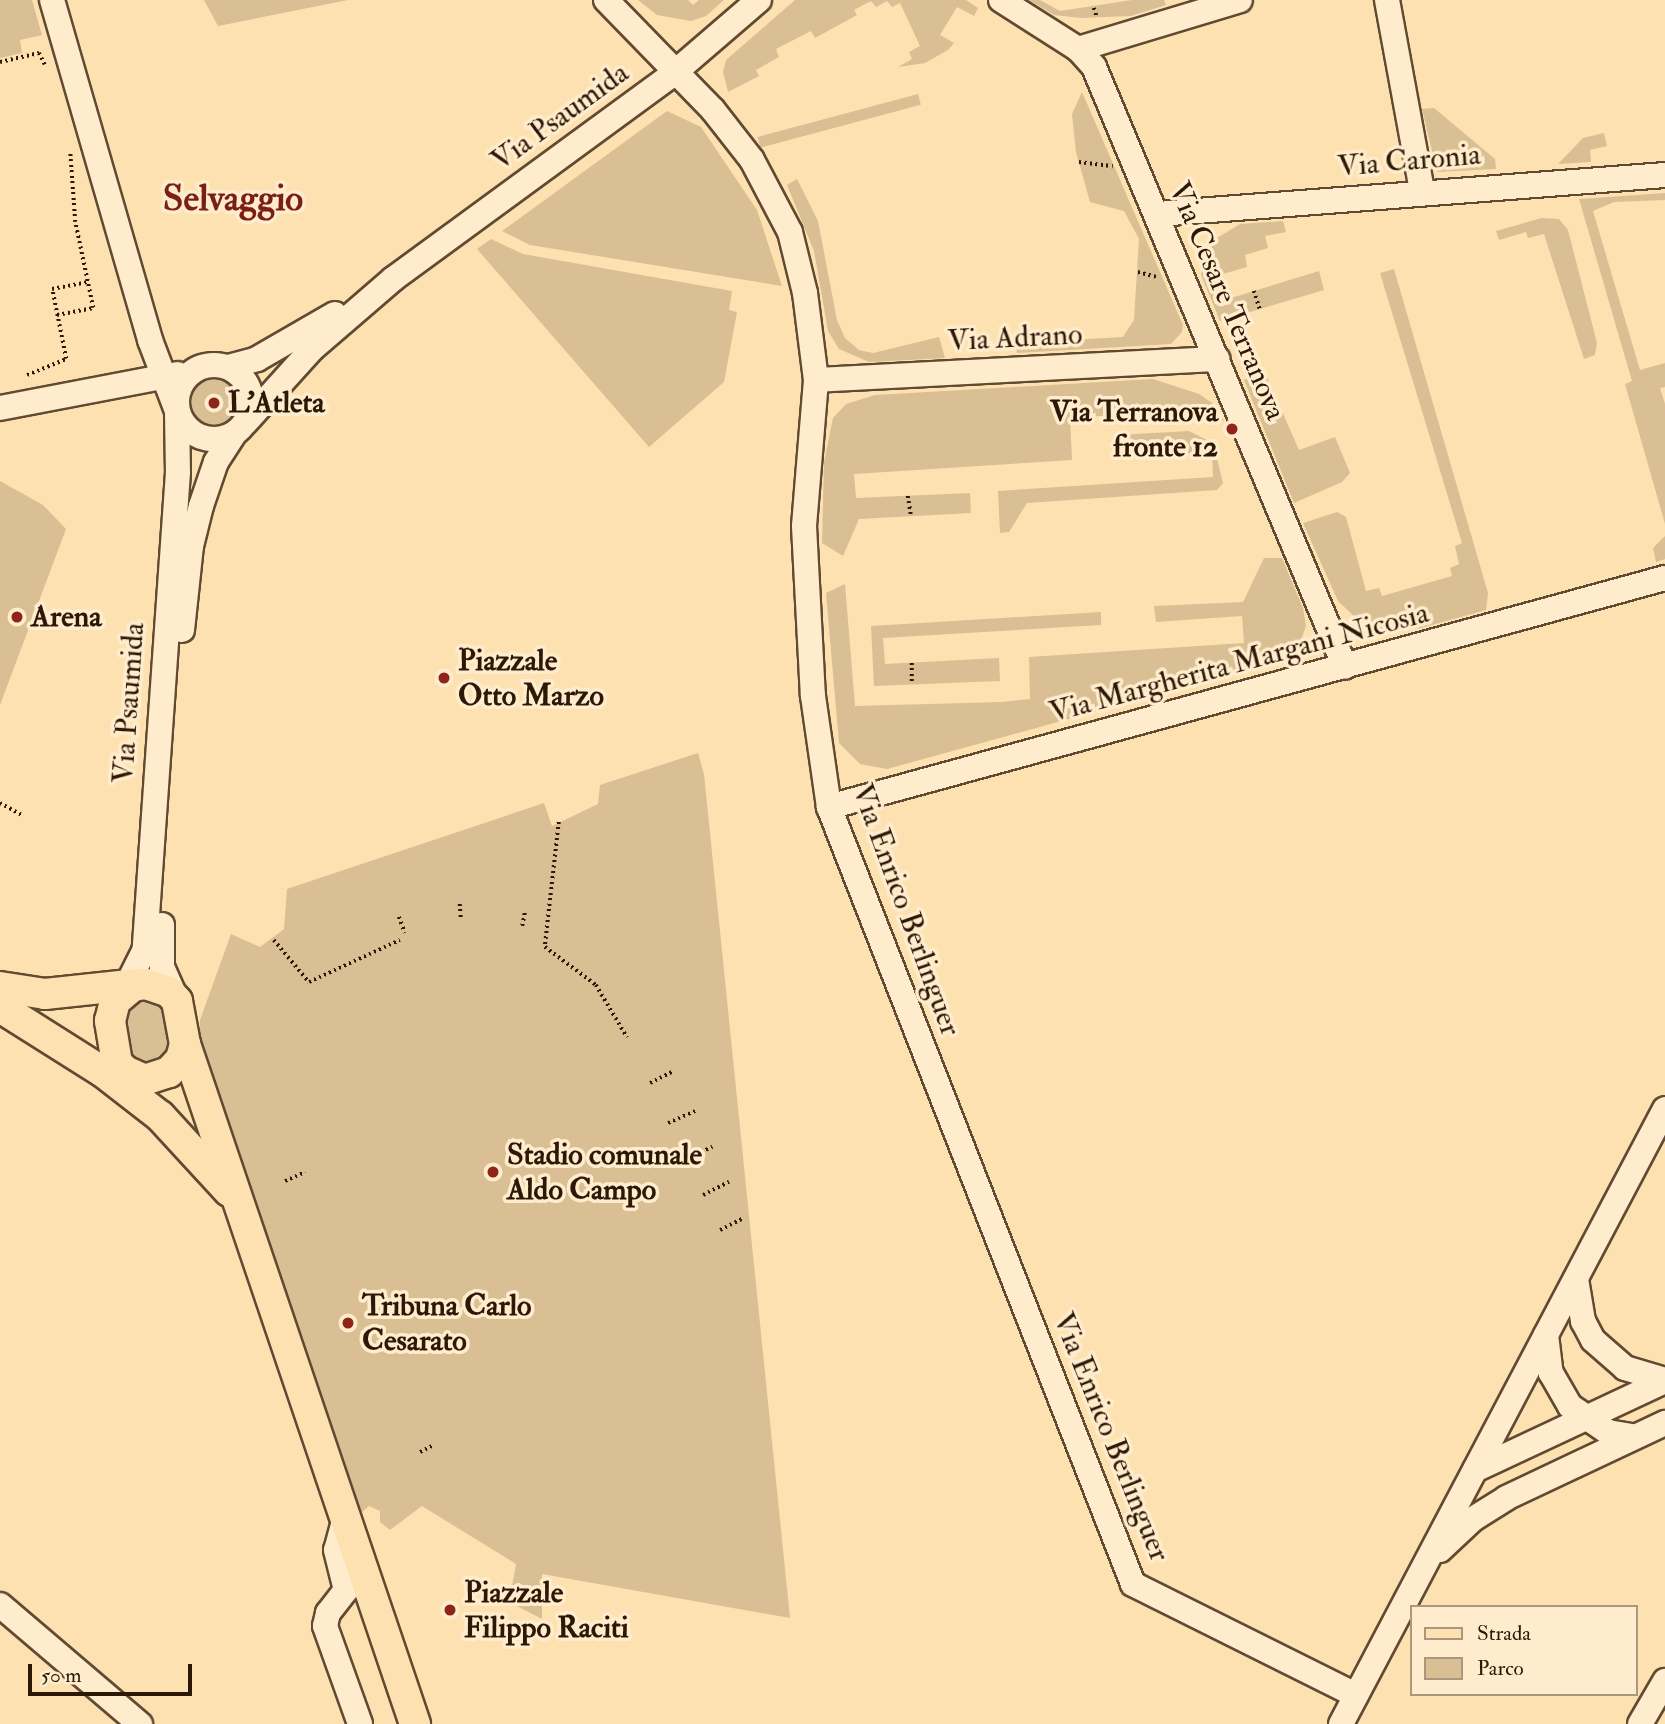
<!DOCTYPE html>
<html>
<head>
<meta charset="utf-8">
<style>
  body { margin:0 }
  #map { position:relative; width:1665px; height:1724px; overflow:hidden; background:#fee1b1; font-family:"IM FELL Double Pica",serif }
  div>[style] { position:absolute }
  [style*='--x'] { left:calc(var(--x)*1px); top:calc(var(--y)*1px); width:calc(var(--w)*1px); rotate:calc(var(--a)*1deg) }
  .green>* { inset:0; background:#dabf94; transform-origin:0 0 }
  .round { border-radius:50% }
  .path>* { height:3.5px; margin-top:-1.75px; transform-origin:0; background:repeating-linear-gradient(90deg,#2d1808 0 2px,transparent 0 5.5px) }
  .roads { filter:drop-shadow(2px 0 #614a32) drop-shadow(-2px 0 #614a32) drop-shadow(0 2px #614a32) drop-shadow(0 -2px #614a32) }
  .minor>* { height:24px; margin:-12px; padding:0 12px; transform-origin:12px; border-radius:12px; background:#feeccc }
  .minor>.ring { margin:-12px; padding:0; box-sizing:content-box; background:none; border:24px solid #feeccc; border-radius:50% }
  .major>* { height:30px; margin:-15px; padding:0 15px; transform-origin:15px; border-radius:15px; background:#fee1b1 }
  .dots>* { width:19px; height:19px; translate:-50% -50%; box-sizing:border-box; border:4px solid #feeccc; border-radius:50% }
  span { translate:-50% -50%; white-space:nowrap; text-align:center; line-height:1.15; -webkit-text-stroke:7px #feeccc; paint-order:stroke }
  .street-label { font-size:30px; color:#2d1808 }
  .poi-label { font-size:30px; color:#2d1808; font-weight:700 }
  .left { translate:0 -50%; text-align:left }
  .right { translate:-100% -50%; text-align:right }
  .district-label { font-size:37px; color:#7a1f14; font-weight:700 }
  .legend { position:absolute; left:1410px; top:1605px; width:228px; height:91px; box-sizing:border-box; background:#feeccc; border:2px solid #aa977e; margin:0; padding:9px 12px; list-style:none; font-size:21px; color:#2d1808 }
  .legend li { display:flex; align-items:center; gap:14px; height:35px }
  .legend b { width:35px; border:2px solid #aa977e }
  .scale { position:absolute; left:28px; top:1664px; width:164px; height:32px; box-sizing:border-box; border:4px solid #2d1808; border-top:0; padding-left:9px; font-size:21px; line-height:24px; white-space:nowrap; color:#2d1808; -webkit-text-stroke:5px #feeccc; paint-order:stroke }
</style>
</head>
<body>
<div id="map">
  <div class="green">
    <div style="clip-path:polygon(0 0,32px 0,42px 35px,20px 40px,22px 53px,0 58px)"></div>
    <div style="clip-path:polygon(204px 0,348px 0,218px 26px)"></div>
    <div style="clip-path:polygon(638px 0,688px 0,693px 5px,699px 0,724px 0,706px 16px,691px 21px,657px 15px)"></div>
    <div style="clip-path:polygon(795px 0,966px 0,978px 8px,974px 16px,957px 7px,940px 35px,954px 43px,948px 50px,925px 63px,898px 67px,912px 59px,909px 52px,920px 46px,900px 3px,892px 7px,887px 1px,876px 7px,871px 1px,854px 10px,857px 15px,815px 38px,811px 31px,776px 49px,779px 57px,756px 70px,759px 76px,728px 92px,723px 72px,726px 60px)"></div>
    <div style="clip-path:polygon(1029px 0,1040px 0,1060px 11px,1132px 0,1164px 0,1166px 5px,1131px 16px,1081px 18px,1054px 15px)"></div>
    <div style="clip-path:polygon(1082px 92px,1183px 325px,1182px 332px,1171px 344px,1017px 353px,1015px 343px,1123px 337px,1134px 320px,1139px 239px,1124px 211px,1090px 202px,1076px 152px,1072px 114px)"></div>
    <div style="left:918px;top:94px;width:11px;height:166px;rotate:75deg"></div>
    <div style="clip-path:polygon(1434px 108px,1495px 159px,1496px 169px,1437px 172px,1422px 109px)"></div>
    <div style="clip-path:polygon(667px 111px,701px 127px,757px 210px,782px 286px,530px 245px,502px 231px)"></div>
    <div style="clip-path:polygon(1604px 133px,1607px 146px,1590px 150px,1591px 162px,1558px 164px,1583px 138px)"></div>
    <div style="clip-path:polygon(797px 179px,818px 221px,837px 320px,845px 338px,859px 350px,873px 353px,939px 337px,945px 358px,869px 362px,839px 349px,828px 331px,814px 251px,787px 185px)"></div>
    <div style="clip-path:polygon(1665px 193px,1665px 200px,1614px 202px,1593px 211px,1640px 370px,1665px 363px,1665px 387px,1660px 388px,1665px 404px,1665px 524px,1625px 384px,1632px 381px,1579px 199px)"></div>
    <div style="clip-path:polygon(1542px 218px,1559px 219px,1568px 230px,1597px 343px,1595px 355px,1584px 359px,1544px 234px,1528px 238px,1526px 232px,1499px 240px,1496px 231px)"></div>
    <div style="clip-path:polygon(1283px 221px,1286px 232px,1265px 236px,1268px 248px,1245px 255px,1247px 267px,1223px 274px,1231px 298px,1319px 271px,1324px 290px,1220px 321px,1201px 275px,1208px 250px,1217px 238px,1240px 224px)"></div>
    <div style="clip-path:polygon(491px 239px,523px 254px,732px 291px,729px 310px,737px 312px,724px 382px,649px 447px,477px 249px)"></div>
    <div style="clip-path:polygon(1394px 269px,1488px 593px,1486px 610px,1421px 628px,1386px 631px,1358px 620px,1338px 601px,1303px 523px,1337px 512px,1346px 517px,1366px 591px,1379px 588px,1382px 596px,1452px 576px,1450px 568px,1459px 564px,1455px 546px,1462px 543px,1380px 273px)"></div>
    <div style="clip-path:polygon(1264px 370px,1299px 450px,1335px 437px,1350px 473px,1342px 482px,1294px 503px,1244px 380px)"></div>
    <div class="round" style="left:189px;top:378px;width:50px;height:50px"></div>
    <div style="clip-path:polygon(1153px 379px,1199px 394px,1212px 403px,1224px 421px,1188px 410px,1070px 418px,1072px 460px,854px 474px,856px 498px,970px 493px,971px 513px,859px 519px,843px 556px,822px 543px,824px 462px,833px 418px,846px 404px,875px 395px)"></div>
    <div style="clip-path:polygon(1189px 431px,1213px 443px,1223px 483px,1217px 490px,1027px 503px,1009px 532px,1000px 533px,998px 491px,1213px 477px,1212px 452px,1119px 457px,1117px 435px)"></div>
    <div style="clip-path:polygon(0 481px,43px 505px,66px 529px,0 705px)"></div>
    <div style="clip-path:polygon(1665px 536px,1665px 559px,1656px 562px,1653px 548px)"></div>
    <div style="clip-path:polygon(1264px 558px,1282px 558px,1303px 608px,1306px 626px,1301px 640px,1269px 664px,887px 769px,860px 764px,839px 743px,826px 593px,845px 584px,855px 706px,1002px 702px,1030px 699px,1029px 657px,1244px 643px,1242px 616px,1156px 622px,1154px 606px,1243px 602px)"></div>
    <div style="clip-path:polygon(1101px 612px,1101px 625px,883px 638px,885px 664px,999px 658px,1000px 681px,874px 686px,871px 626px)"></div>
    <div style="clip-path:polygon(698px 753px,704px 774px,790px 1618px,542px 1574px,542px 1619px,509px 1602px,516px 1564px,422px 1506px,390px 1530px,380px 1522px,380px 1511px,369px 1506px,362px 1512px,354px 1508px,199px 1056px,200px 1020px,231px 934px,260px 947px,284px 929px,287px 889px,544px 803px,552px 826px,598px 804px,600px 785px)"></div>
    <div style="clip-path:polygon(135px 998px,156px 999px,165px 1009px,170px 1051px,158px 1068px,131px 1063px,122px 1014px)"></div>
  </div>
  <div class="path">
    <div style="--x:1094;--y:8;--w:10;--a:73"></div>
    <div style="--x:0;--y:62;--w:40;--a:-13"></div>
    <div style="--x:39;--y:53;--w:13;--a:63"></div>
    <div style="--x:1079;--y:162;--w:34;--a:7"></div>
    <div style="--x:1138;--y:272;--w:20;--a:15"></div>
    <div style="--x:1254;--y:291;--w:19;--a:72"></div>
    <div style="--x:57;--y:315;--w:37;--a:-11"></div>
    <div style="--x:93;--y:308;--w:88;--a:-101.8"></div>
    <div style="--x:75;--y:222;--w:69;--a:-94.1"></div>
    <div style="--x:27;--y:375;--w:42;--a:-22.3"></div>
    <div style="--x:66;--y:359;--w:71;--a:-101.3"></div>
    <div style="--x:52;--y:289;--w:36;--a:-11"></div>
    <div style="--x:908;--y:496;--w:20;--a:81"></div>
    <div style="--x:912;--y:663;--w:22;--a:90"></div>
    <div style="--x:0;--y:803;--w:25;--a:29"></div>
    <div style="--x:559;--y:822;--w:126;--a:96.4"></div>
    <div style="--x:545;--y:947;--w:64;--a:36.7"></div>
    <div style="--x:596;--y:985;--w:61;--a:59.2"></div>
    <div style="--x:460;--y:904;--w:16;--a:86"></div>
    <div style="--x:399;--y:917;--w:17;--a:69"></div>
    <div style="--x:522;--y:926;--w:15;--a:-79"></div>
    <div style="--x:274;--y:940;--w:55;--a:50.2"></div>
    <div style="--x:309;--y:982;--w:100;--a:-24.8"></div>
    <div style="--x:650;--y:1083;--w:27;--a:-27"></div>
    <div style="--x:668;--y:1123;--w:30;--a:-24"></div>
    <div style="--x:686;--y:1159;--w:29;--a:-25"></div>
    <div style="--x:285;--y:1181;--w:22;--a:-24"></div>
    <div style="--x:703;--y:1195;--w:29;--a:-27"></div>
    <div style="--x:720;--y:1230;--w:27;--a:-27"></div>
    <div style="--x:420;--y:1452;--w:16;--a:-27"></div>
  </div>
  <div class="roads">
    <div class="minor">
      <div style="--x:52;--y:0;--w:354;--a:73.9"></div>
      <div style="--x:150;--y:340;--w:76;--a:69.2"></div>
      <div style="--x:177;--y:411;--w:61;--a:89.1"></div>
      <div style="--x:178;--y:472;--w:478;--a:94"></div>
      <div style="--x:145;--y:949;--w:49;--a:116.6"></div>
      <div style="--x:606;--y:0;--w:153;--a:45.8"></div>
      <div style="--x:713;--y:110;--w:63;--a:52"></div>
      <div style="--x:752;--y:160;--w:81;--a:62.2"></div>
      <div style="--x:790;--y:232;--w:63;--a:76.2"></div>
      <div style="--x:805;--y:293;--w:88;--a:82.8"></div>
      <div style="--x:816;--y:380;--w:146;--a:94.7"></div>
      <div style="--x:804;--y:526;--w:170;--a:87"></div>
      <div style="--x:813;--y:696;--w:112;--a:81.8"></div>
      <div style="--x:829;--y:807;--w:834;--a:68.63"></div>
      <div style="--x:1133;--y:1584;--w:249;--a:26.5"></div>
      <div style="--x:1001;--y:0;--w:91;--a:32.5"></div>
      <div style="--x:1078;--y:49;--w:24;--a:48"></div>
      <div style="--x:1094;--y:67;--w:650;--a:67.3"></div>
      <div style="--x:1387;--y:0;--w:194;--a:79.6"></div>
      <div style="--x:1078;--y:49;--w:169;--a:-16.8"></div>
      <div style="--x:1158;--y:214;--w:508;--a:-4.4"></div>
      <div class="ring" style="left:177px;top:365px;width:50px;height:50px"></div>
      <div style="--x:228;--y:367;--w:30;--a:-15"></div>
      <div style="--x:257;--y:359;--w:90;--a:-30"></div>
      <div style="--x:816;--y:380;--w:402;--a:-3"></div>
      <div style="--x:0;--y:408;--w:181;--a:-10.8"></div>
      <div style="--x:246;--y:422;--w:98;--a:-47.9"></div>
      <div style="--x:312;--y:349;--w:107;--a:-40.8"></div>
      <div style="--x:393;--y:279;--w:348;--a:-36.2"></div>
      <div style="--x:674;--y:73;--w:112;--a:-40.7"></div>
      <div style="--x:182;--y:630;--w:84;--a:-83.9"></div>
      <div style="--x:191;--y:546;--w:41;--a:-76"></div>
      <div style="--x:201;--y:506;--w:46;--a:-71.2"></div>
      <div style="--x:216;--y:462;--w:33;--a:-57"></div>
      <div style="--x:829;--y:807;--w:867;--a:-15.32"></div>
      <div style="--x:162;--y:925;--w:42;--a:90"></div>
      <div style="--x:162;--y:967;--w:37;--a:66"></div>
      <div style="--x:1576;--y:1279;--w:43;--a:80.5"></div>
      <div style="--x:1583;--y:1321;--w:21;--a:62"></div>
      <div style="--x:1593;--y:1340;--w:43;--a:41.2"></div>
      <div style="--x:1625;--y:1368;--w:42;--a:16.7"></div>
      <div style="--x:1546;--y:1335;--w:38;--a:83"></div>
      <div style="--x:1551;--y:1373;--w:38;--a:60"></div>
      <div style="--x:1570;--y:1406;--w:46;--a:34.4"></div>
      <div style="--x:1608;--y:1432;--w:27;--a:10"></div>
      <div style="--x:1475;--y:1470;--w:210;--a:-25.1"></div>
      <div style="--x:344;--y:1521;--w:30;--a:105"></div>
      <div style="--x:336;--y:1550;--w:41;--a:76"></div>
      <div style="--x:346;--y:1590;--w:29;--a:128"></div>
      <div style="--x:328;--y:1613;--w:13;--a:103"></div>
      <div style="--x:325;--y:1626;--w:104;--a:70.3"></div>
      <div style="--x:1440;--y:1550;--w:45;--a:-43.2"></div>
      <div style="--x:1473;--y:1519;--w:39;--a:-32"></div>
      <div style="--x:1506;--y:1498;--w:176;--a:-25.3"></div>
      <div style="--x:0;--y:1605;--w:184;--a:40.4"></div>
      <div style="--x:1341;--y:1724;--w:695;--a:-62.22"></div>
      <div style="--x:1640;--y:1724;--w:50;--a:-59.8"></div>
    </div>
    <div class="major">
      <div style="--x:146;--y:984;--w:24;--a:19"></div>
      <div style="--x:169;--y:992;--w:12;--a:48"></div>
      <div style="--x:177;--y:1001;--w:44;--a:79.5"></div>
      <div style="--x:185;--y:1044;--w:16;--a:105"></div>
      <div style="--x:181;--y:1059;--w:18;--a:133"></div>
      <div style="--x:169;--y:1072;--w:25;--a:162"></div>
      <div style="--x:145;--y:1080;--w:22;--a:-156"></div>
      <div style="--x:125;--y:1071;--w:11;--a:-135"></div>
      <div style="--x:117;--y:1063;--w:43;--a:-99.5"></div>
      <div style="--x:110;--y:1021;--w:21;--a:-76"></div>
      <div style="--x:115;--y:1001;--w:23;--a:-40"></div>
      <div style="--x:133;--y:986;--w:13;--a:-9"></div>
      <div style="--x:0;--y:987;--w:46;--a:8.8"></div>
      <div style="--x:45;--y:994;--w:94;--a:-6.1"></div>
      <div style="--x:0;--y:1007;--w:122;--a:32.3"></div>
      <div style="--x:103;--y:1072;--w:72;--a:37.7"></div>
      <div style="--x:160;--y:1116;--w:102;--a:47.4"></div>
      <div style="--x:185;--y:1044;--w:718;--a:71.31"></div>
    </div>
  </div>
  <div class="dots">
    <div style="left:214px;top:403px;background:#8f2418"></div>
    <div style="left:1232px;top:429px;background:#8f2418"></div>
    <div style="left:17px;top:617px;background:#8f2418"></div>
    <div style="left:444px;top:678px;background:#8f2418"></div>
    <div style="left:493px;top:1172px;background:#8f2418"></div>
    <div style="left:348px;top:1323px;background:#8f2418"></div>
    <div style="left:450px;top:1610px;background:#8f2418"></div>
  </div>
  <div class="street-label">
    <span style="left:560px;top:117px;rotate:-36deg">Via Psaumida</span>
    <span style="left:1409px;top:161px;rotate:-5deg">Via Caronia</span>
    <span style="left:1227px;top:301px;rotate:67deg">Via Cesare Terranova</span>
    <span style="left:1015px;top:338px;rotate:-3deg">Via Adrano</span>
    <span style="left:1239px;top:663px;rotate:-15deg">Via Margherita Margani Nicosia</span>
    <span style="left:129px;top:703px;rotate:-86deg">Via Psaumida</span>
    <span style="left:906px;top:910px;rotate:70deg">Via Enrico Berlinguer</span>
    <span style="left:1111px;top:1437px;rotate:68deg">Via Enrico Berlinguer</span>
  </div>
  <div class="poi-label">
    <span class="left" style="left:228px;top:403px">L'Atleta</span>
    <span class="right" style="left:1218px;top:429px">Via Terranova<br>fronte 12</span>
    <span class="left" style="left:31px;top:617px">Arena</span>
    <span class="left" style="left:458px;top:678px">Piazzale<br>Otto Marzo</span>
    <span class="left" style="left:507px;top:1172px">Stadio comunale<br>Aldo Campo</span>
    <span class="left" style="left:362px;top:1323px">Tribuna Carlo<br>Cesarato</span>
    <span class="left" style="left:464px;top:1610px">Piazzale<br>Filippo Raciti</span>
  </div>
  <div class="district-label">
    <span style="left:233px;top:199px">Selvaggio</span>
  </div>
  <ul class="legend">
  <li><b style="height:9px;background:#fee1b1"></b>Strada</li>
  <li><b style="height:19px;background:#dabf94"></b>Parco</li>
  </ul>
  <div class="scale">50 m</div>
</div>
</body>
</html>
